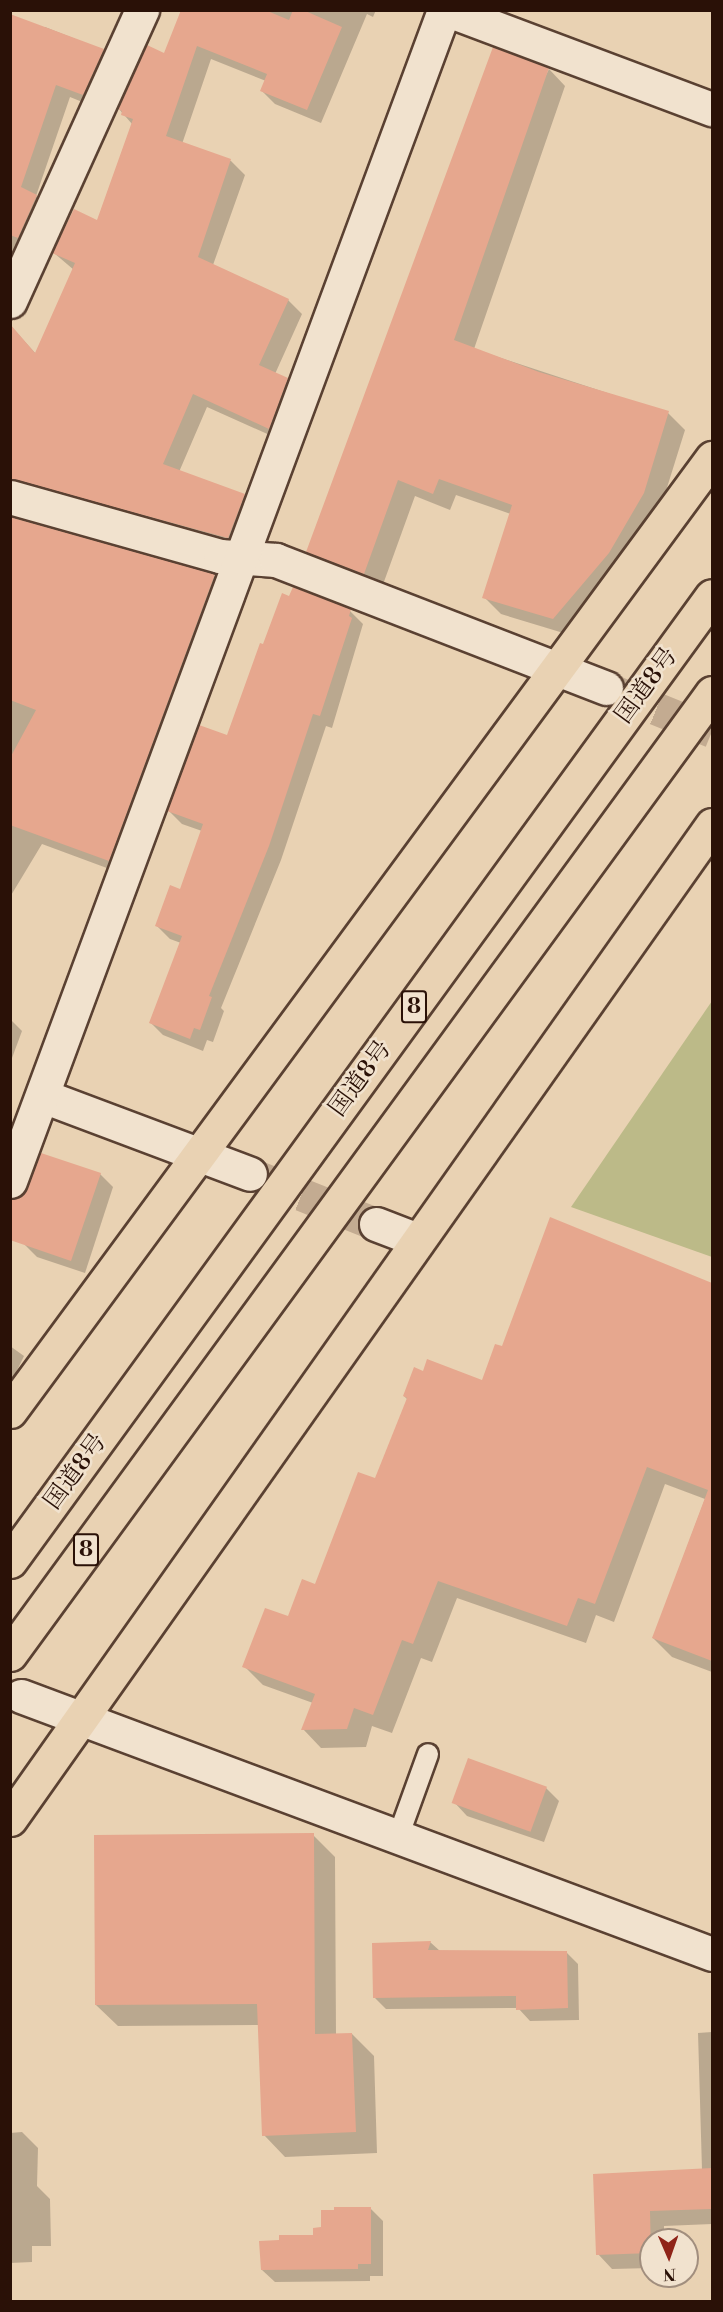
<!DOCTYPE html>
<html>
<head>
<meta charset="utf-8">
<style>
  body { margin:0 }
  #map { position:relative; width:723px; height:2312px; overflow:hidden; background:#e9d2b3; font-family:"Libre Bodoni","Noto Serif JP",serif }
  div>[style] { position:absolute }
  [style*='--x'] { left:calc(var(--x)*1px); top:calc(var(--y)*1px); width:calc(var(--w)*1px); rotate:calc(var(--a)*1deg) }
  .green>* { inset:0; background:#bcba88 }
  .shadow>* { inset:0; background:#0003 }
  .building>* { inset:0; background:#e6a78e; transform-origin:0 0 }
  .street-tunnel>* { height:33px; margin-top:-16.5px; transform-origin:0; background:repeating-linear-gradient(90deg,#c3ab91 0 33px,transparent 0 49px) }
  .roads { filter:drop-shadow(2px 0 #5a4132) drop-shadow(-2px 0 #5a4132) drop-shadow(0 2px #5a4132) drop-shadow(0 -2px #5a4132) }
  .lane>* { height:20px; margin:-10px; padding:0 10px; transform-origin:10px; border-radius:10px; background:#f1e2ce }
  .street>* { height:33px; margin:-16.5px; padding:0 16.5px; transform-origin:16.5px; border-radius:16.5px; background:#f1e2ce }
  .highway>* { height:33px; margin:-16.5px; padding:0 16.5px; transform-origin:16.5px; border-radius:16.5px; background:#e9d2b3 }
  span { translate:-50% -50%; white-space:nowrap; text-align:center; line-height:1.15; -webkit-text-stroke:5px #f1e2ce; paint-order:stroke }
  .shield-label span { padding:2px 4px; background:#f1e2ce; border:2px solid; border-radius:4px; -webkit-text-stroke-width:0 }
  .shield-label { font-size:22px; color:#2a1107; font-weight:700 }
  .street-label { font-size:24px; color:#2a1107 }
  .frame { position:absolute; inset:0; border:12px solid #2a1107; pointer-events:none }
  .north { position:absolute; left:639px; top:2228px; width:60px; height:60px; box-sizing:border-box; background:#f1e2ce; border:2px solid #a18e7e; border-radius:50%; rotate:178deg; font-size:16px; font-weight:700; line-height:24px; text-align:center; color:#2a1107 }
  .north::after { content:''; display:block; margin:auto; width:21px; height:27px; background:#8f2418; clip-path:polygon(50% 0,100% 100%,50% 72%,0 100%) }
</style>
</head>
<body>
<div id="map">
  <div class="green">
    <div style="clip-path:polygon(712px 1001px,712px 1257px,571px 1207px)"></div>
  </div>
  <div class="shadow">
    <div style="clip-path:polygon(182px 10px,376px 10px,373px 17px,367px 14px,321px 123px,275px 104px,261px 90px,266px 81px,211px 59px,182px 144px,231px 161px,245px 175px,213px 265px,288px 300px,302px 314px,275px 374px,301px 393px,283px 441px,207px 407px,179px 472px,244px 495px,258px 509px,242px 551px,10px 501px,10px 325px,36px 354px,74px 270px,54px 253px,97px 222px,132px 124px,119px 109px,165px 55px)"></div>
    <div style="clip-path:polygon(10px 16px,41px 35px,45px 27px,103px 50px,117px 64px,97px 108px,70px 97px,36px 196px,51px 210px,10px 299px)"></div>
    <div style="clip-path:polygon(549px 69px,565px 86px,474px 349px,668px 413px,685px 430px,660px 510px,570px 635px,501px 614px,484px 597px,511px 514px,456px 495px,450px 510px,415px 496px,381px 590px,325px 568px,308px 551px)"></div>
    <div style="clip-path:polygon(10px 518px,214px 575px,228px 589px,123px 874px,42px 844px,10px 897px)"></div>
    <div style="clip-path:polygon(350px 611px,363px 624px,332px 728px,326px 726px,281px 860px,221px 1008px,224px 1011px,213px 1042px,207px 1040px,203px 1051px,163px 1035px,150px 1022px,181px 943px,170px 939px,157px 926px,181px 891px,202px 831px,182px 824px,169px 811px,228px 737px)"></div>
    <div style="clip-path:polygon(10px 1019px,22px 1031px,12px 1058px,10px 1058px)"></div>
    <div style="clip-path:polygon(100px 1174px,113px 1187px,85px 1273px,37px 1257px,24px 1244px)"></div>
    <div style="clip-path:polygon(551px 1219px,712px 1284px,712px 1404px,709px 1413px,712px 1414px,712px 1672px,672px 1657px,653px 1638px,705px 1499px,665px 1484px,614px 1622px,596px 1615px,586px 1643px,457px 1598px,432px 1662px,421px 1658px,392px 1733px,372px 1726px,366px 1747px,321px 1748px,303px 1729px,313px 1703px,263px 1685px,244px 1666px,316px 1586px,376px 1480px,408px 1400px,404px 1396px,424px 1373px,483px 1382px,503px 1348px)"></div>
    <div style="clip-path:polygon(10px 1346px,24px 1356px,10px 1385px)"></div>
    <div style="clip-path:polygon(546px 1788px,559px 1801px,544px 1842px,467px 1816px,454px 1802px)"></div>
    <div style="clip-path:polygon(313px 1835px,335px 1857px,336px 2035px,352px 2034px,374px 2056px,377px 2153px,285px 2157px,264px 2135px,259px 2025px,118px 2026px,96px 2005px)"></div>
    <div style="clip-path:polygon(430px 1942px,440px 1951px,567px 1953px,578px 1964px,579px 2020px,530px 2021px,518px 2008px,386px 2009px,375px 1998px)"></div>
    <div style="clip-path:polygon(712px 2032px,712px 2224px,664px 2226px,664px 2240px,651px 2240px,651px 2268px,612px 2269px,598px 2254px,594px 2175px,702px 2170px,698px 2033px)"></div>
    <div style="clip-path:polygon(22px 2132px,38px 2148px,37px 2186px,50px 2199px,51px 2246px,32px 2246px,32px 2262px,10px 2263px,10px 2133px)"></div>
    <div style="clip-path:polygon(370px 2208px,383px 2221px,383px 2276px,370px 2276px,370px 2281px,275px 2282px,262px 2270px,323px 2229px)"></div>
  </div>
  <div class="building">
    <div style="clip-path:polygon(181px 10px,265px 10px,289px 20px,293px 10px,303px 10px,342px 27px,307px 110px,260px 91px,267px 74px,197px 46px,166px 136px,231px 159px,198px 257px,289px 299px,259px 365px,288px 378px,269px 429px,193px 394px,163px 464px,245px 494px,228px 538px,10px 479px,10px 324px,35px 353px,75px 263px,52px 253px,74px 209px,97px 220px,133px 119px,121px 115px,122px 111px,118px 109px,147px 45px,164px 53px)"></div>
    <div style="clip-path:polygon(10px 14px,104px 49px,83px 95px,56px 85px,21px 187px,37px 195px,18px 238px,10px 235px)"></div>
    <div style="clip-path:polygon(493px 47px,549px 68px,454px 340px,539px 372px,669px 411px,644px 493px,609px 553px,553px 619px,482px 598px,512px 505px,439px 479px,433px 494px,398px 480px,364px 574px,306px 552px)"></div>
    <div style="clip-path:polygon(10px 517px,215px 574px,109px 861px,10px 825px,10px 758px,36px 710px,10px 700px)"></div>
    <div style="clip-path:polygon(293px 587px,351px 609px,349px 616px,352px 618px,320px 716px,313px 714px,269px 846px,209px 996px,212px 997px,200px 1030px,194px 1028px,190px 1039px,149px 1023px,182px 936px,155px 926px,170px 885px,180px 889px,203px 824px,167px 811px,199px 725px,227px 735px,260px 643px,263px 644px,282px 593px,289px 596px)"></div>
    <div style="clip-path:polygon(41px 1153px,101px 1173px,71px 1261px,10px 1240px,10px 1199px,21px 1196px,27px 1188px)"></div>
    <div style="clip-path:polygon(550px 1217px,712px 1283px,712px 1661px,652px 1638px,708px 1490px,647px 1467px,595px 1604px,578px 1598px,567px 1626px,438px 1581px,413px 1644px,402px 1640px,373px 1715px,354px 1708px,347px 1729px,301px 1730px,315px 1694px,242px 1667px,265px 1608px,288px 1616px,302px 1579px,315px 1584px,358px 1472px,375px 1478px,407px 1398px,403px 1396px,414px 1367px,423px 1371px,427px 1359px,482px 1380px,495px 1344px,502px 1346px)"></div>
    <div style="left:468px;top:1758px;width:84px;height:48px;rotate:20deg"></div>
    <div style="clip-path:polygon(314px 1833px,315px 2034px,352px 2033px,356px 2132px,262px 2136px,257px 2004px,95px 2005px,94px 1835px)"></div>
    <div style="clip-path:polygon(431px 1941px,428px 1950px,567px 1951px,568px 2008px,516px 2010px,516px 1996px,373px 1998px,372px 1943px)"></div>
    <div style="clip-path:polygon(712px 2168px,712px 2209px,650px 2211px,651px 2253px,596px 2255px,593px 2174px)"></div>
    <div style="clip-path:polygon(334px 2207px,371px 2207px,371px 2264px,358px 2264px,358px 2269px,261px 2270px,259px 2241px,279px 2240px,279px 2235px,313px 2235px,313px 2228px,321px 2227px,321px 2210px,334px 2210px)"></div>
  </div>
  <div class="street-tunnel">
    <div style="--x:611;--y:690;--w:109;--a:22.1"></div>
    <div style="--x:256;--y:1176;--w:129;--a:21.8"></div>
  </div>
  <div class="roads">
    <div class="lane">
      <div style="--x:398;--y:1837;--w:88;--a:-70.1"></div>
    </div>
    <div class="street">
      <div style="--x:448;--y:10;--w:282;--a:20.6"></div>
      <div style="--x:10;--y:301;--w:320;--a:-65.6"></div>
      <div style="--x:10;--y:497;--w:218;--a:15.7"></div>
      <div style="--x:220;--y:556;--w:56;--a:4.1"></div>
      <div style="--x:276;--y:560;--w:354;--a:21.2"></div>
      <div style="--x:43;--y:1096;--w:221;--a:20.6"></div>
      <div style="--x:10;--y:1181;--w:1249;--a:-69.66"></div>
      <div style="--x:376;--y:1224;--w:45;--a:20.9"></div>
      <div style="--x:21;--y:1696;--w:738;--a:20.47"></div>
    </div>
    <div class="highway">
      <div style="--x:10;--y:1411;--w:1184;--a:-53.62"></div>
      <div style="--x:10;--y:1561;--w:1193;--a:-53.97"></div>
      <div style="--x:10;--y:1654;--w:1190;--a:-53.85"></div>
      <div style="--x:10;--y:1819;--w:1217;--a:-54.77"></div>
    </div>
  </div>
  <div class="shield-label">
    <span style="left:414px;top:1007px">8</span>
    <span style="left:86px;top:1550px">8</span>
  </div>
  <div class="street-label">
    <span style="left:647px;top:686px;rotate:-54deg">国道8号</span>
    <span style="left:361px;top:1079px;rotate:-54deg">国道8号</span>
    <span style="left:76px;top:1472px;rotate:-54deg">国道8号</span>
  </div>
  <div class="frame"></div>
  <div class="north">N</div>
</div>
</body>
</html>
